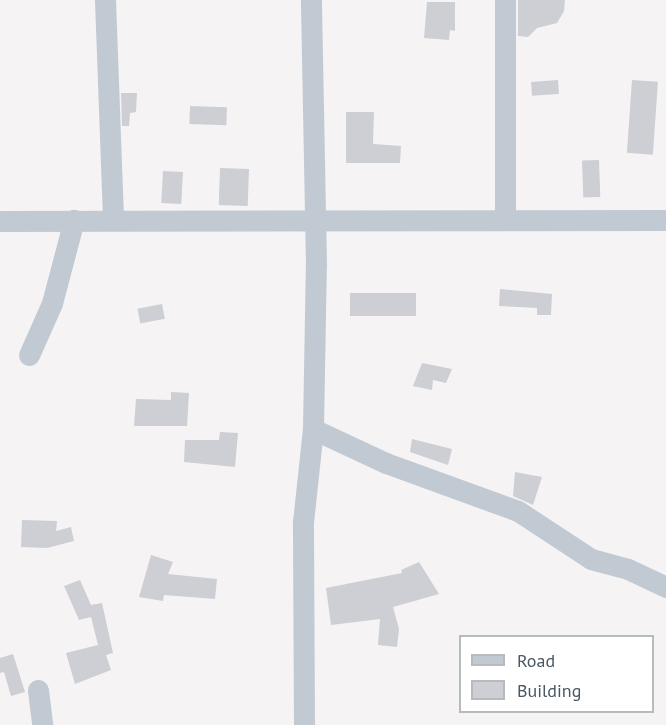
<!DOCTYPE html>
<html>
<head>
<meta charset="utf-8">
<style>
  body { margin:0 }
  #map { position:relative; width:666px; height:725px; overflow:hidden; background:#f5f3f3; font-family:"PT Sans",sans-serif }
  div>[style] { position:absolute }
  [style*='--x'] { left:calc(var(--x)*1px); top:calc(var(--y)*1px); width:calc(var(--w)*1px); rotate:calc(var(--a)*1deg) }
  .building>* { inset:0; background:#cdcfd5; transform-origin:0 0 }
  .street>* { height:21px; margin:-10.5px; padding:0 10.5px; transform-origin:10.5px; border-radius:10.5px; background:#c1cad2 }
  span { translate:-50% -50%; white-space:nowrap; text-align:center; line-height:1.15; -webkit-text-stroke:6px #fff; paint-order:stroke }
  .legend { position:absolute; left:459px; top:635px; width:195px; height:78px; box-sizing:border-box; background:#fff; border:2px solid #b7bbc0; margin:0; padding:8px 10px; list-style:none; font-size:18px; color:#4a5661 }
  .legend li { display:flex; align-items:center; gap:12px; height:30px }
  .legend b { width:30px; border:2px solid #b7bbc0 }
</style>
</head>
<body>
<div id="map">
  <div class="building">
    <div style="clip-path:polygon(518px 0,565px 0,564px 11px,557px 23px,537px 28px,528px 37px,518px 36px)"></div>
    <div style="clip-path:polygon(427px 2px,455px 2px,455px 31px,450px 30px,449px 40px,424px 38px)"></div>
    <div style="left:558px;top:80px;width:14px;height:27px;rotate:86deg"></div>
    <div style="left:632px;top:80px;width:26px;height:73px;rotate:4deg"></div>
    <div style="clip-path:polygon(121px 93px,137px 93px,136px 112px,130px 113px,129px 126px,122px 126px)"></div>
    <div style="left:190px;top:106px;width:37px;height:18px;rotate:2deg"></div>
    <div style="clip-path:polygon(346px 112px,374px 112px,373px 144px,401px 146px,400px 163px,346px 163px)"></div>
    <div style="left:599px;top:160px;width:37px;height:17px;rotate:88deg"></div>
    <div style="left:249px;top:169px;width:37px;height:29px;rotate:92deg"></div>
    <div style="left:163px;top:171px;width:20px;height:32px;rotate:3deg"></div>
    <div style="clip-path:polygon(500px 289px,552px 294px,551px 315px,537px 315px,537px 308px,499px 306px)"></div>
    <div style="left:416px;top:293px;width:23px;height:66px;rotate:90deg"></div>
    <div style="left:162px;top:304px;width:15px;height:25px;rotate:79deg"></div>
    <div style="clip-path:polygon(422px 363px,452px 369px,446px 383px,433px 380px,432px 390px,413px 386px)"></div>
    <div style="clip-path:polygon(171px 392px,189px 393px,187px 426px,134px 426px,136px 399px,171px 400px)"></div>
    <div style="clip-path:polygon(220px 432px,238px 433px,235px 467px,184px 462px,185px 440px,219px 440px)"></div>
    <div style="clip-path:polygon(412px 439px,452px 449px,448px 465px,410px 452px)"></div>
    <div style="clip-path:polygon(515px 472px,542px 477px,533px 505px,513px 496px)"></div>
    <div style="clip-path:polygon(22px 520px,57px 521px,56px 531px,71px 527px,74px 541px,47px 548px,21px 547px)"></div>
    <div style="clip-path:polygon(151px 555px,173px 562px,168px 574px,217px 579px,215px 599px,164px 595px,163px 601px,139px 597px)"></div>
    <div style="clip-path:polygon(419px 562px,439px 594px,393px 607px,399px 629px,397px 647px,378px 645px,380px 619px,331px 625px,326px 588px,402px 573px,401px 570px)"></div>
    <div style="clip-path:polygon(80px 580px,91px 605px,102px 603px,113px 653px,106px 655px,111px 670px,75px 684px,66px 653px,98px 645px,91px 617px,79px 620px,64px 586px)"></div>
    <div style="clip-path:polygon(13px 654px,25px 692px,11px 696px,4px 672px,0 673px,0 658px)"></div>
  </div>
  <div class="street">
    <div style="--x:105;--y:0;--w:218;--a:87.9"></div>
    <div style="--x:505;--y:219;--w:219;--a:-90"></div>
    <div style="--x:0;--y:221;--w:666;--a:-0.09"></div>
    <div style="--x:29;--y:355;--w:57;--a:-66.1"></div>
    <div style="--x:52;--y:303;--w:86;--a:-75.2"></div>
    <div style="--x:313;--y:429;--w:81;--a:25"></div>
    <div style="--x:386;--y:463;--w:140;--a:20"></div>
    <div style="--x:518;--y:511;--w:87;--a:33.3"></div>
    <div style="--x:591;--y:559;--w:38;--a:15"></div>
    <div style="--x:628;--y:569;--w:42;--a:25.3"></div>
    <div style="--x:38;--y:690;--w:35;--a:83"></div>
    <div style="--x:304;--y:725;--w:203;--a:-90.3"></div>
    <div style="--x:303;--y:522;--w:94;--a:-83.9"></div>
    <div style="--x:313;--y:429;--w:164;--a:-89"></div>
    <div style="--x:316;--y:265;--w:265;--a:-91.1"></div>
  </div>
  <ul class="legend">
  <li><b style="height:8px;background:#c1cad2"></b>Road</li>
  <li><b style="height:16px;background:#cdcfd5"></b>Building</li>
  </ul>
</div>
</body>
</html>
